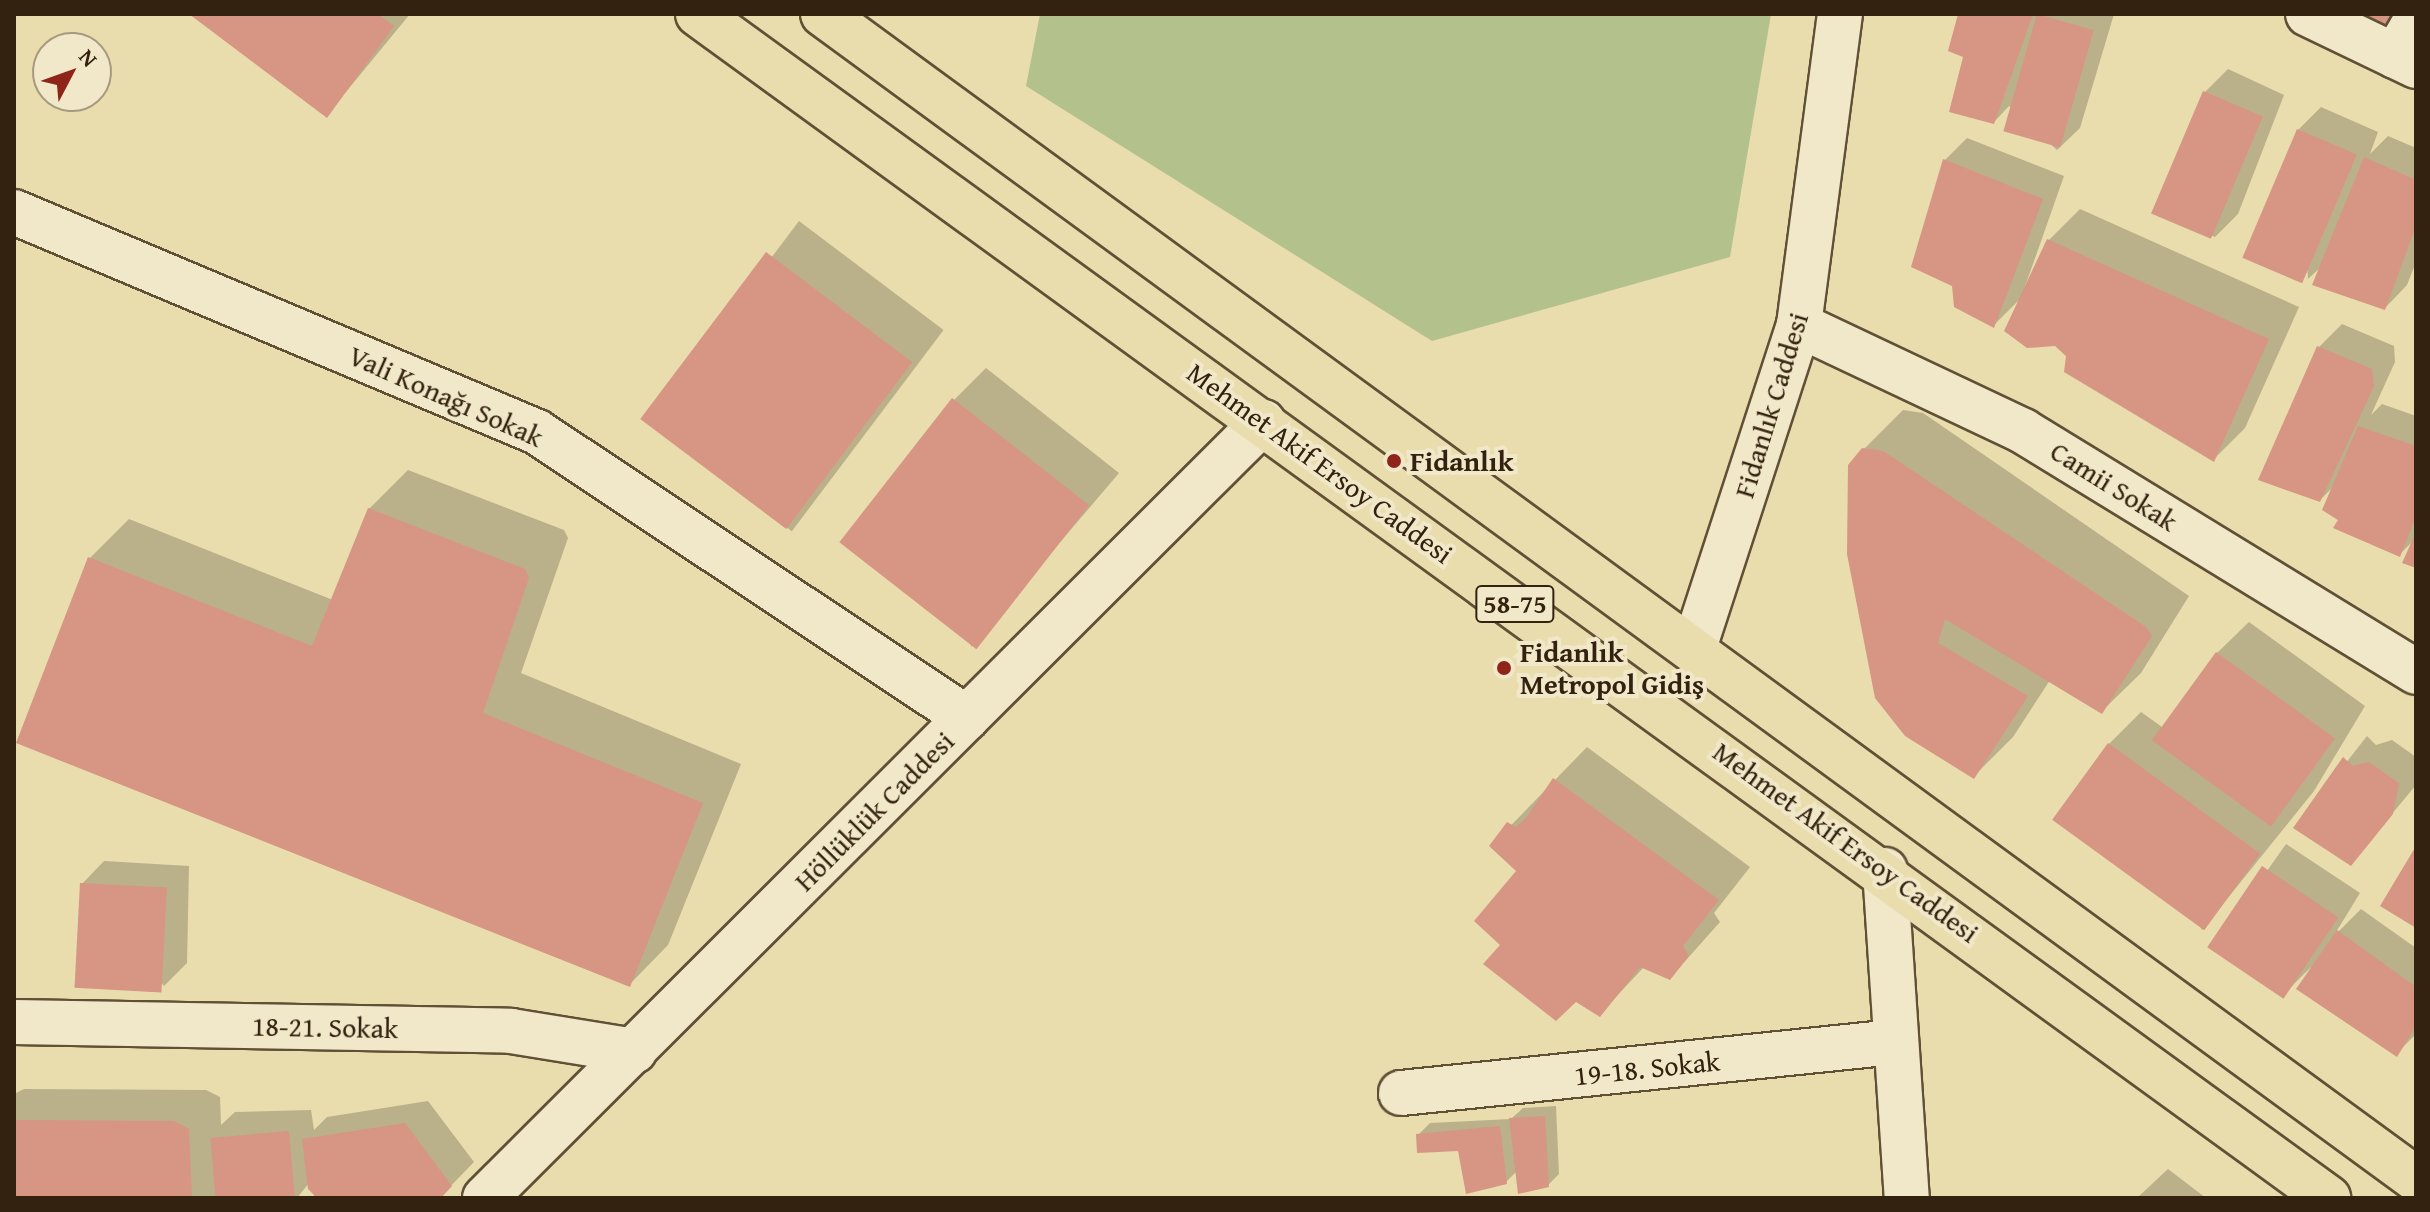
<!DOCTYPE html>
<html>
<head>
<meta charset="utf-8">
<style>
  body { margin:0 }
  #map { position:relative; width:2430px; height:1212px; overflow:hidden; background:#e9dcad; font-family:"Gentium Book Plus",serif }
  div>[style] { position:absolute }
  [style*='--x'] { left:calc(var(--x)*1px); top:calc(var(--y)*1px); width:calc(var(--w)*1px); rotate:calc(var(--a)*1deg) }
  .green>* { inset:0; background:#b3c18c }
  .shadow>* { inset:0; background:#0003; transform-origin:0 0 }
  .building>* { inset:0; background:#d79583; transform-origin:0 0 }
  .roads { filter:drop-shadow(2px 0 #605036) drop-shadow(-2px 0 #605036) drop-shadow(0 2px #605036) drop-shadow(0 -2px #605036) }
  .street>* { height:44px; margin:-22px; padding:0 22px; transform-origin:22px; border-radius:22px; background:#f1e8ca }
  .primary>* { height:44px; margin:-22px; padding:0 22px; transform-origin:22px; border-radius:22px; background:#e9dcad }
  .dots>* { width:22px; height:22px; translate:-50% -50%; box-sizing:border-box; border:4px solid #f1e8ca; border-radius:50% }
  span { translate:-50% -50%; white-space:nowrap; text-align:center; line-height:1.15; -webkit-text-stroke:8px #f1e8ca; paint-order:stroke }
  .shield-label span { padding:2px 6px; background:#f1e8ca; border:2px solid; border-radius:6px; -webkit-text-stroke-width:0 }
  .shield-label { font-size:26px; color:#33220f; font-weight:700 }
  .street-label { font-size:28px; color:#33220f }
  .poi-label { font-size:28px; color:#33220f; font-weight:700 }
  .left { translate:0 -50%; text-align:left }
  .frame { position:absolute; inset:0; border:16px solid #33220f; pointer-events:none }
  .north { position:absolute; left:32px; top:32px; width:80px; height:80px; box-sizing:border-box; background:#f1e8ca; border:2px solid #a5997f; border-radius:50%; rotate:49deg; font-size:22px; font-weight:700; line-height:32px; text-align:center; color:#33220f }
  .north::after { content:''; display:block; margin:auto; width:28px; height:36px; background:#8f2418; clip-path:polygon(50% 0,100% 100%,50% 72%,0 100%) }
</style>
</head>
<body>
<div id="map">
  <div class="green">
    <div style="clip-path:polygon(1040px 14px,1771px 14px,1730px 257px,1432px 341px,1026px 86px)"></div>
  </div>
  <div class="shadow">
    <div style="clip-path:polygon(192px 14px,410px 14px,327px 115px)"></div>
    <div style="clip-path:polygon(1960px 14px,2114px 14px,2080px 128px,2057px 150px,2009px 106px,1994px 122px,1965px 55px)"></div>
    <div style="clip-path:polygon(2228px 69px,2284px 95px,2238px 214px,2215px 237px,2157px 214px,2205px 92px)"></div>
    <div style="clip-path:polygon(2321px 107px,2378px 132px,2370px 154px,2388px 136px,2416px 148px,2416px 262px,2407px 285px,2385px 308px,2323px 265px,2308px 279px,2298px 130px)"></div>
    <div style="clip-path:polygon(1967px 138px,2064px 176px,2021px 298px,1994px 325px,1953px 285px,1945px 160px)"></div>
    <div style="clip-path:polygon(2080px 209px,2299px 307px,2245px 428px,2213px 460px,2068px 355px,2048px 241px)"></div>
    <div style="left:799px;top:221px;width:181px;height:252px;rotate:37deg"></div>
    <div style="clip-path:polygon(2342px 324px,2394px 346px,2395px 362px,2371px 415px,2382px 404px,2416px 416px,2416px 566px,2414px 540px,2400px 554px,2341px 520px,2334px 486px,2320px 500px,2319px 347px)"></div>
    <div style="clip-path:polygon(986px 368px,1119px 473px,971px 647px,954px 400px)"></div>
    <div style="clip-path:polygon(1903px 410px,1923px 413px,2189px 596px,2141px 673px,2101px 712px,2050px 680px,2013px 737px,1974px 776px,1863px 450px)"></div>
    <div style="clip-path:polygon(408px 470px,564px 530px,568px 538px,521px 673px,741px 764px,668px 945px,629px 985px,90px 558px,129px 519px,333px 600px,369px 509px)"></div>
    <div style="clip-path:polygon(2249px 622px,2365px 706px,2314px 791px,2202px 930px,2109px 744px,2141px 712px,2169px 732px,2217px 653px)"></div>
    <div style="clip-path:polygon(2367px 736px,2376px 745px,2392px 740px,2416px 757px,2416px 785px,2351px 863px,2295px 828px)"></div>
    <div style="clip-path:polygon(1587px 747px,1750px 867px,1714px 913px,1720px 922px,1670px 978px,1644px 967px,1599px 1015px,1502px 945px,1519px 871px,1491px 846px)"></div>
    <div style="clip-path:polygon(2286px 844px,2360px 893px,2333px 937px,2361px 909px,2416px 948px,2416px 1034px,2396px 1054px,2311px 967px,2285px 993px,2212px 949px)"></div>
    <div style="clip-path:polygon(104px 861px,189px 866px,187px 963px,164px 986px,82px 884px)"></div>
    <div style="clip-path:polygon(24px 1089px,206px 1090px,220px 1097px,221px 1125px,235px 1112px,311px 1110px,314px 1130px,327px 1117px,428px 1101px,474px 1162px,439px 1198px,315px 1198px,309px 1183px,297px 1198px,14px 1198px,14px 1094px)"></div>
    <div style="clip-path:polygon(1556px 1106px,1559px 1174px,1548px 1185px,1517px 1171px,1505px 1183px,1460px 1149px,1418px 1135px,1430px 1123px,1511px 1119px,1523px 1108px)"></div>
    <div style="clip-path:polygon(2168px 1169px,2206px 1198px,2137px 1198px)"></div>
  </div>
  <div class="building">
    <div style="clip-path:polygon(189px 14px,378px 14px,394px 26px,327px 118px)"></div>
    <div style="clip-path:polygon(1958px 14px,2033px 14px,1994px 124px,1949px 112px,1963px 57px,1948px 51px)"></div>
    <div style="left:2037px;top:14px;width:59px;height:122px;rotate:16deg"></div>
    <div style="clip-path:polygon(2319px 14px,2399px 14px,2384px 41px)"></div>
    <div style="left:2203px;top:91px;width:65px;height:133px;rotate:23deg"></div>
    <div style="left:2297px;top:129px;width:65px;height:140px;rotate:23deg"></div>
    <div style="clip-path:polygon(2364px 157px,2416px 180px,2416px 226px,2385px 310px,2312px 285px)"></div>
    <div style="clip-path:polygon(1943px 159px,2043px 199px,1994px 328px,1954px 307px,1952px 286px,1911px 267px)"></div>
    <div style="clip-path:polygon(2047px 239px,2269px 339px,2214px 462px,2064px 372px,2066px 356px,2055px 346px,2027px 348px,2004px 331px)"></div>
    <div style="left:766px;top:252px;width:183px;height:209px;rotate:37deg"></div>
    <div style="clip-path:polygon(2317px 346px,2372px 369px,2374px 386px,2320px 502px,2258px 480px)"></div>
    <div style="left:952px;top:398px;width:174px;height:183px;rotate:38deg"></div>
    <div style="clip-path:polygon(2358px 426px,2416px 446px,2416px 516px,2400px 557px,2333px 528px,2338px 520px,2322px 510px)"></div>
    <div style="clip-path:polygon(1862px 448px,1883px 451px,2146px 627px,2152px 636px,2102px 714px,1945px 619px,1938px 643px,2028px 696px,1974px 779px,1905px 736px,1875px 698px,1847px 554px,1848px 465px)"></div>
    <div style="clip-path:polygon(368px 508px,525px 569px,529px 578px,483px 713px,703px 803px,630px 987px,16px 743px,88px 557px,312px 646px)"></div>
    <div style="clip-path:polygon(2416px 532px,2416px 568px,2402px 563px)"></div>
    <div style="left:2216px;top:652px;width:147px;height:109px;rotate:36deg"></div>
    <div style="left:2108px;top:743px;width:188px;height:95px;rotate:36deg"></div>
    <div style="clip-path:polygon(2343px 757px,2353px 766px,2369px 762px,2399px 783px,2393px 814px,2351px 866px,2293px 828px)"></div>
    <div style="clip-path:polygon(1553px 778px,1719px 900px,1683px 946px,1689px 956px,1670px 980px,1640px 967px,1600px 1017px,1576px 1002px,1556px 1021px,1483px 964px,1500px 945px,1474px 921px,1516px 871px,1489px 846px,1507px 822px,1516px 827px,1526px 818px)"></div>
    <div style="clip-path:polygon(2416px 846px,2416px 928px,2380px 906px)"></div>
    <div style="left:2262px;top:866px;width:92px;height:98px;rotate:34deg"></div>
    <div style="left:80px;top:883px;width:87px;height:105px;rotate:3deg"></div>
    <div style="clip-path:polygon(2337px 930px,2416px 987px,2416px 1026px,2397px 1057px,2296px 989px)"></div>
    <div style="clip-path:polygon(1545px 1116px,1549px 1187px,1518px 1194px,1509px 1118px)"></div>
    <div style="clip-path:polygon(14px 1120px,174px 1121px,189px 1129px,192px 1198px,14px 1198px)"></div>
    <div style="clip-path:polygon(405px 1123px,452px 1186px,441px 1198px,317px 1198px,308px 1189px,302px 1139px)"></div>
    <div style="clip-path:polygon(1500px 1126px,1507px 1184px,1466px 1194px,1458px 1151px,1417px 1153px,1416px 1134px)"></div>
    <div style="left:289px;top:1131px;width:67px;height:79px;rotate:85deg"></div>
  </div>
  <div class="roads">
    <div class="street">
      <div style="--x:2308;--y:14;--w:120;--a:25.7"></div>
      <div style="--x:2395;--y:56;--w:42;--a:-59.7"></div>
      <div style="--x:14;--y:212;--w:567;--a:22.81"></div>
      <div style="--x:537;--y:432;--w:516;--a:33.63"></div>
      <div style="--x:1799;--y:325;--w:248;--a:25.3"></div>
      <div style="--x:2023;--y:431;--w:461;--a:31.5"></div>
      <div style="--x:1694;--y:648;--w:340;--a:-72"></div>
      <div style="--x:1799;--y:325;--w:314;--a:-82.5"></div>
      <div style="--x:1885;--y:870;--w:329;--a:86.2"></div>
      <div style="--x:14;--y:1022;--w:497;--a:1"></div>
      <div style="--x:511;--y:1031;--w:125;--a:9.2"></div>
      <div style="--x:1401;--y:1093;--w:496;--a:-5.9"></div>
      <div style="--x:485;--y:1198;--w:1099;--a:-44.93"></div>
    </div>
    <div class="primary">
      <div style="--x:698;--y:14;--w:2015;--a:35.99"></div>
      <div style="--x:823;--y:14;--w:1974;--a:36.18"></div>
    </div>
  </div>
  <div class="dots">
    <div style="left:1394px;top:461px;background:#8f2418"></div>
    <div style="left:1504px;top:668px;background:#8f2418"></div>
  </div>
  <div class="shield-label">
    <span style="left:1515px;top:604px">58-75</span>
  </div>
  <div class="street-label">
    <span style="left:446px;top:396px;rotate:24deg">Vali Konağı Sokak</span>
    <span style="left:1771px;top:405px;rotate:-73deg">Fidanlık Caddesi</span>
    <span style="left:1320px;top:463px;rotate:36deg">Mehmet Akif Ersoy Caddesi</span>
    <span style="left:2114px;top:486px;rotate:32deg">Camii Sokak</span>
    <span style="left:874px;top:811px;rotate:-45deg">Höllüklük Caddesi</span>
    <span style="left:1846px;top:842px;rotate:36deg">Mehmet Akif Ersoy Caddesi</span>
    <span style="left:325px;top:1027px;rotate:1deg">18-21. Sokak</span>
    <span style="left:1647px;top:1068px;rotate:-6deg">19-18. Sokak</span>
  </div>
  <div class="poi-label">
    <span class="left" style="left:1410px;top:461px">Fidanlık</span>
    <span class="left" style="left:1520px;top:668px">Fidanlık<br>Metropol Gidiş</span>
  </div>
  <div class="frame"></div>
  <div class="north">N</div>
</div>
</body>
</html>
